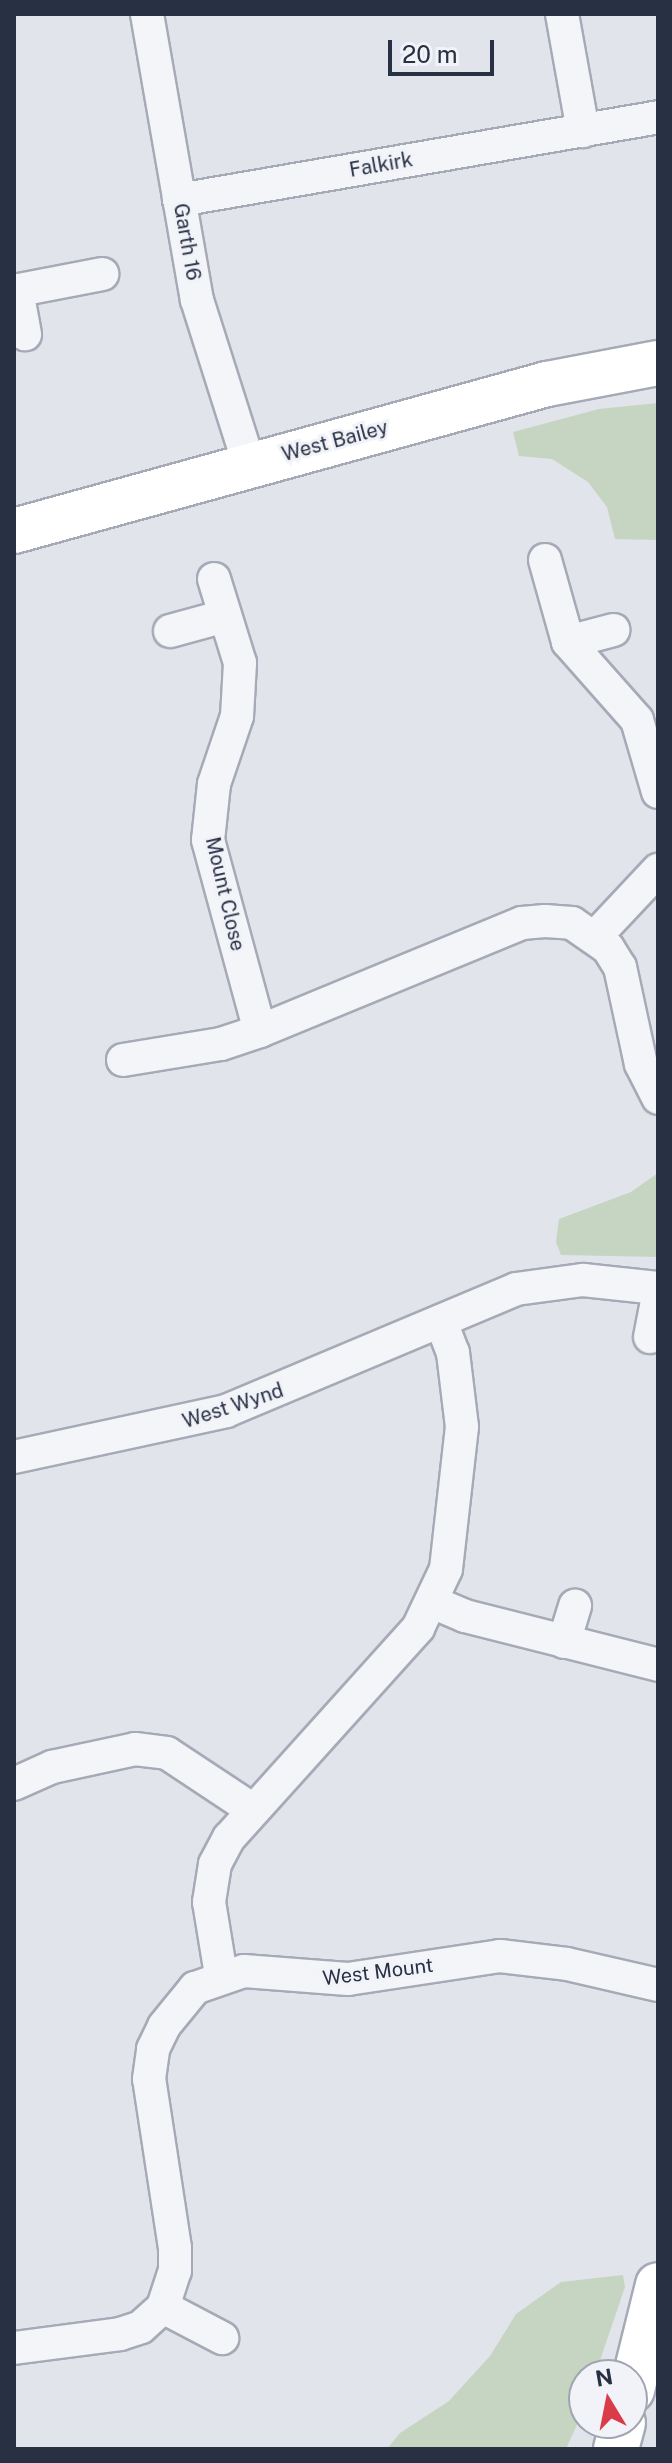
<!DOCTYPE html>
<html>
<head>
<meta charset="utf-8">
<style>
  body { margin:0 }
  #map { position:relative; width:672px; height:2463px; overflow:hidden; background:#e1e4eb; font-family:"Public Sans",sans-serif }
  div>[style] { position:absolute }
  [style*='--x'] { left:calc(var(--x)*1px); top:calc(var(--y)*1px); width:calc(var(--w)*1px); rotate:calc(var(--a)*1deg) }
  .green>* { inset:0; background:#c5d5c1 }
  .roads { filter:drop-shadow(2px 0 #a6aab6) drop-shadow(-2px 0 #a6aab6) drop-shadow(0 2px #a6aab6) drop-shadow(0 -2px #a6aab6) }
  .street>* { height:32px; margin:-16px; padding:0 16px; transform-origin:16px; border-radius:16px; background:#f4f5f8 }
  .secondary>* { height:44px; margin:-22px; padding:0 22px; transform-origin:22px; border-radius:22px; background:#fff }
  span { translate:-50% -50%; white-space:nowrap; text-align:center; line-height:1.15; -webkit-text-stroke:6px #f1f3f8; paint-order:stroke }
  .street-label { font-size:20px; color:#283044 }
  .frame { position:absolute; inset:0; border:16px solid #283044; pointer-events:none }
  .north { position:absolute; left:568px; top:2359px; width:80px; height:80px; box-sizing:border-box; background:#f1f3f8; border:2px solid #a1a5b0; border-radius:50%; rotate:350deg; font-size:22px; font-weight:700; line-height:32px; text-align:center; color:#283044 }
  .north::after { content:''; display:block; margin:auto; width:28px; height:36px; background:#d93c48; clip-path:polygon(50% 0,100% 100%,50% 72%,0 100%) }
  .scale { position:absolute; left:388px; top:40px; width:106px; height:36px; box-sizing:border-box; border:4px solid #283044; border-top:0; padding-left:10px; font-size:24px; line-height:28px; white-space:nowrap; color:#283044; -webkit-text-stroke:6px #f1f3f8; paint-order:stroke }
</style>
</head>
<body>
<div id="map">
  <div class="green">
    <div style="clip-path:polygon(658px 403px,658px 540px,615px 539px,607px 507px,588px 482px,552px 459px,519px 456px,513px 432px,599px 409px)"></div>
    <div style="clip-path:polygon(658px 1173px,658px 1257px,561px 1255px,556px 1242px,559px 1219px,631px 1192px)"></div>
    <div style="clip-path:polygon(623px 2275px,625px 2287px,595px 2375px,584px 2375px,584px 2409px,566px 2449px,387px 2449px,400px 2433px,449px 2401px,490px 2356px,516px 2314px,561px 2282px)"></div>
  </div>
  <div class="roads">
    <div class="street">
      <div style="--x:147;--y:14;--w:290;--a:80.1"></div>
      <div style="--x:197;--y:300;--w:172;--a:72.4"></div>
      <div style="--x:562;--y:14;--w:119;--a:79.8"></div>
      <div style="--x:179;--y:200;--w:486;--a:-9.8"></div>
      <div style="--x:17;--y:290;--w:45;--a:79.7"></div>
      <div style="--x:14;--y:291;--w:90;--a:-10.9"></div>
      <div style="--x:545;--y:560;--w:85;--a:74.3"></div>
      <div style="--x:568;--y:642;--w:104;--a:48.5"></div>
      <div style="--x:637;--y:720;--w:75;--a:73.7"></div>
      <div style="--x:214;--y:579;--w:88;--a:72.8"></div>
      <div style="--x:240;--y:663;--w:53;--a:93.2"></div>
      <div style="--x:237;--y:716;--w:72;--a:108.7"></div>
      <div style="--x:214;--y:784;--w:56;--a:96.1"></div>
      <div style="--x:208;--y:840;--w:198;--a:74.8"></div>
      <div style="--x:170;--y:631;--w:57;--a:-15.3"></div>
      <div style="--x:568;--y:642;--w:47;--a:-14.9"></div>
      <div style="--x:596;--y:936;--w:91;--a:-46.8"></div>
      <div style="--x:123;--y:1060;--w:99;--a:-9.3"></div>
      <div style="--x:221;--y:1044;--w:41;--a:-18.4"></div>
      <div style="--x:260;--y:1031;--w:283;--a:-22.4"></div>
      <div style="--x:522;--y:923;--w:23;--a:-5"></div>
      <div style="--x:545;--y:921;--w:27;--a:4"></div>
      <div style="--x:572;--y:923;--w:44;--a:34.8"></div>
      <div style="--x:608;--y:948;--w:22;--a:58"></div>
      <div style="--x:620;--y:967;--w:99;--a:77.8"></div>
      <div style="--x:641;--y:1064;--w:38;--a:63"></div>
      <div style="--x:650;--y:1337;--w:42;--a:-79"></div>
      <div style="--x:14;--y:1457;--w:217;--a:-12.2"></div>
      <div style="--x:226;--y:1411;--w:315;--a:-22.8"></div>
      <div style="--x:516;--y:1289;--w:68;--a:-7.7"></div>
      <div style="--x:583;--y:1280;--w:75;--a:6.1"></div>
      <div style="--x:432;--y:1602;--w:36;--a:23"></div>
      <div style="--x:465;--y:1616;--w:199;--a:14.2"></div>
      <div style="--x:564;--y:1642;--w:38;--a:-73"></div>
      <div style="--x:14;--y:1784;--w:42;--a:-24.1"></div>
      <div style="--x:52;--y:1767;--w:85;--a:-12.2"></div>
      <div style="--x:135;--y:1749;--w:32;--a:7"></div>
      <div style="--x:167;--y:1753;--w:103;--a:33.5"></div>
      <div style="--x:221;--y:1975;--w:74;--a:-99.3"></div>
      <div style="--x:209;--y:1902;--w:38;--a:-81"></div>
      <div style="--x:215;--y:1864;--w:30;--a:-62"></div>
      <div style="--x:229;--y:1838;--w:283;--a:-48"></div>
      <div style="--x:418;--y:1628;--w:65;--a:-64.6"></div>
      <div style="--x:446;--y:1569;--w:143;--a:-83.6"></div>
      <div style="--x:462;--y:1427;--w:75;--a:-96.9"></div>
      <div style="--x:453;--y:1353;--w:34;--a:-111"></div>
      <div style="--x:163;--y:2307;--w:67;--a:27.7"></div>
      <div style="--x:14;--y:2348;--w:107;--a:-7.5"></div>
      <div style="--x:120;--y:2334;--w:22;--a:-18"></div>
      <div style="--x:141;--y:2327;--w:30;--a:-42"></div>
      <div style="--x:163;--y:2307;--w:38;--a:-72"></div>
      <div style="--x:175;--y:2271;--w:23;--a:-90"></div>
      <div style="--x:175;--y:2248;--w:171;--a:-98.7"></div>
      <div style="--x:149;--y:2079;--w:30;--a:-82"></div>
      <div style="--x:153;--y:2049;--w:25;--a:-64"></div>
      <div style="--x:164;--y:2026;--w:49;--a:-50.8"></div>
      <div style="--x:195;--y:1988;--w:52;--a:-19.1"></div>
      <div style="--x:244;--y:1971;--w:104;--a:4.4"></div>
      <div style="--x:348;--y:1979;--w:154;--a:-8.6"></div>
      <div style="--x:500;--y:1956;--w:67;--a:6.8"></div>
      <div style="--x:567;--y:1964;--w:93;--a:13"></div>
    </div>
    <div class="secondary">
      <div style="--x:14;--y:531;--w:553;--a:-15.42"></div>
      <div style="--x:547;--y:384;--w:113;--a:-10.7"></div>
      <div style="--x:632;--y:2390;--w:108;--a:-76.1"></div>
      <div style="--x:616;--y:2449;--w:27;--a:-75"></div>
    </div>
  </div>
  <div class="street-label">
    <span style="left:381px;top:165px;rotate:-10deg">Falkirk</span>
    <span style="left:187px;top:242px;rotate:80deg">Garth 16</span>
    <span style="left:335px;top:441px;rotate:-15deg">West Bailey</span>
    <span style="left:225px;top:894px;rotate:77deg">Mount Close</span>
    <span style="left:233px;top:1406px;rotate:-18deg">West Wynd</span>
    <span style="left:378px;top:1972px;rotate:-7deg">West Mount</span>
  </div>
  <div class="frame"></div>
  <div class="north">N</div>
  <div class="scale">20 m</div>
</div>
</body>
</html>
